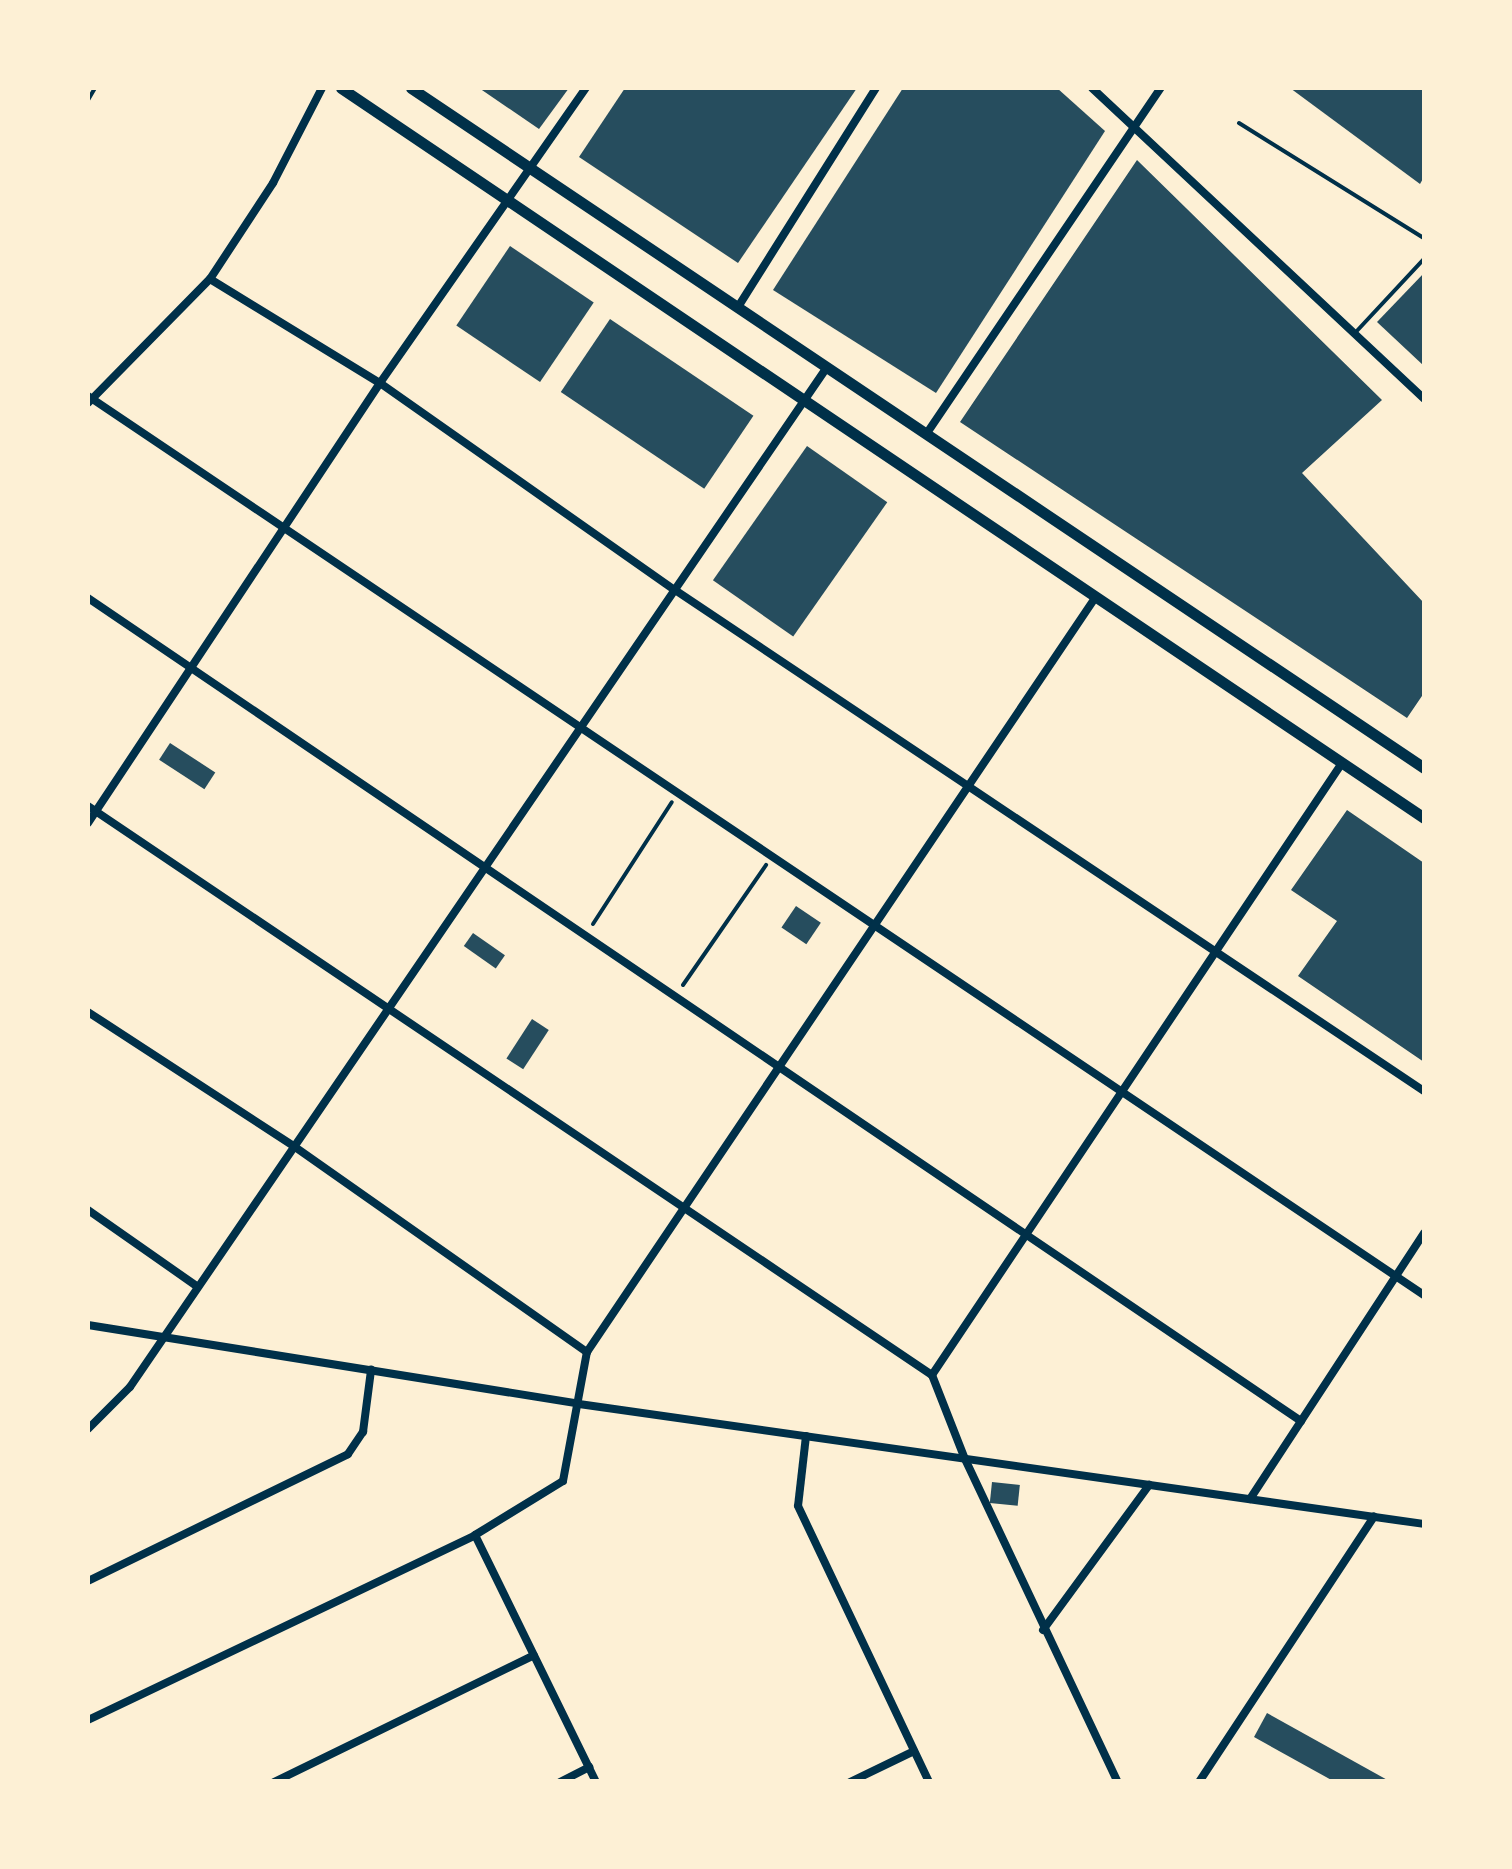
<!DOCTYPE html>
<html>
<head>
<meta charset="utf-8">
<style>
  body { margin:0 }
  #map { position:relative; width:1512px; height:1869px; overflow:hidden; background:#fdf0d5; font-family:"Times New Roman",serif }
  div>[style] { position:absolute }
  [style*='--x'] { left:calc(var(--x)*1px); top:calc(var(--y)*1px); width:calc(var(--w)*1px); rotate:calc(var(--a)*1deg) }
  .building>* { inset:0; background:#264d5e; transform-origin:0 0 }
  .path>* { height:4px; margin:-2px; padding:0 2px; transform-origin:2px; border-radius:2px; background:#003049 }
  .service>* { height:4px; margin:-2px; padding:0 2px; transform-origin:2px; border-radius:2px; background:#003049 }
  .minor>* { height:8px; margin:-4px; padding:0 4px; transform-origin:4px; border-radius:4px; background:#003049 }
  .primary>* { height:11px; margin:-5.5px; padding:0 5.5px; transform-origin:5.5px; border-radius:5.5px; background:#003049 }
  span { translate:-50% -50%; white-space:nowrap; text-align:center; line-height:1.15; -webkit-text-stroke:10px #fdf0d5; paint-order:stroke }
  .frame { position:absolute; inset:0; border:90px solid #fdf0d5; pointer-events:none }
</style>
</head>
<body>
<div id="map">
  <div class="building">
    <div style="clip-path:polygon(479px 88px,569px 88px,539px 129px)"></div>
    <div style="clip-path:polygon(625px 88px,857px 88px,738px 263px,579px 157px)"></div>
    <div style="clip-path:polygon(903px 88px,1057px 88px,1105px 131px,936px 393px,773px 290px)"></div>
    <div style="clip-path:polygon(1290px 88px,1424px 88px,1424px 177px,1420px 184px)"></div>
    <div style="clip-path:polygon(1137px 160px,1382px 400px,1302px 473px,1424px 603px,1424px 693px,1407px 718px,960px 422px)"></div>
    <div style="left:510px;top:246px;width:101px;height:96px;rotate:34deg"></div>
    <div style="clip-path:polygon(1424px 273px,1424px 366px,1377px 322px)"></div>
    <div style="left:610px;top:319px;width:173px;height:88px;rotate:34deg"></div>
    <div style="left:807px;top:446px;width:98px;height:164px;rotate:35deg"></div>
    <div style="left:170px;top:743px;width:54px;height:20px;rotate:33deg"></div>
    <div style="clip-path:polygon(1347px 810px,1424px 863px,1424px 1062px,1298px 976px,1337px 921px,1291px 890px)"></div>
    <div style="left:796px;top:906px;width:30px;height:26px;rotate:34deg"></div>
    <div style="left:473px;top:933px;width:39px;height:16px;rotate:35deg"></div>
    <div style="left:532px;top:1019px;width:20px;height:47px;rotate:33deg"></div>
    <div style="left:992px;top:1482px;width:28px;height:21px;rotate:6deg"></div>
    <div style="clip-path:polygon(1267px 1713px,1391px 1782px,1335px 1782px,1254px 1737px)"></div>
  </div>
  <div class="path">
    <div style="--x:593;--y:924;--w:145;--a:-57.1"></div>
    <div style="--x:683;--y:985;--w:146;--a:-55.3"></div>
  </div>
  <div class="service">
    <div style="--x:88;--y:100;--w:14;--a:-60"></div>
    <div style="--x:1239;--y:123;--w:218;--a:31.9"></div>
    <div style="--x:1354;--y:334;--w:103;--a:-47"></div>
  </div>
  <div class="minor">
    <div style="--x:1092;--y:88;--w:455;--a:43.1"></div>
    <div style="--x:210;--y:279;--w:199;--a:31.5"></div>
    <div style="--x:380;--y:383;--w:360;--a:35.1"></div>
    <div style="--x:675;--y:590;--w:901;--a:33.78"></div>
    <div style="--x:738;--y:307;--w:259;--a:-57.8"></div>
    <div style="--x:88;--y:396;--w:1610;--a:33.94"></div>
    <div style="--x:88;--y:403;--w:174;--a:-45.5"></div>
    <div style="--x:210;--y:279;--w:115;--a:-56.7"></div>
    <div style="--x:273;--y:183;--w:107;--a:-62.7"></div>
    <div style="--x:927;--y:433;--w:417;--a:-55.9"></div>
    <div style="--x:88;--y:598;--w:1466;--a:34.16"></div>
    <div style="--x:88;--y:806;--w:1018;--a:33.99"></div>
    <div style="--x:932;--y:1375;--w:90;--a:68.6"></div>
    <div style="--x:965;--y:1459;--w:357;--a:64.7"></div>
    <div style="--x:88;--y:823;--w:528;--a:-56.43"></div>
    <div style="--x:380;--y:383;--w:360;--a:-55.1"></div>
    <div style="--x:88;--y:1012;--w:247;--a:33.1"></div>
    <div style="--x:295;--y:1147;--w:357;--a:35.1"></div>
    <div style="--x:88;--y:1210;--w:134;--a:35"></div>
    <div style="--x:88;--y:1325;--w:497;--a:9.1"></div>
    <div style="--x:579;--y:1404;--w:853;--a:8.08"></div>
    <div style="--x:932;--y:1375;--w:737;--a:-56.18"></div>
    <div style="--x:88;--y:1429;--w:59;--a:-45"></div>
    <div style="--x:130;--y:1387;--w:1235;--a:-55.65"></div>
    <div style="--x:806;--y:1436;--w:70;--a:96.5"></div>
    <div style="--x:798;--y:1506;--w:306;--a:64.6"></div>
    <div style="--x:1250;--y:1499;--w:318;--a:-56.8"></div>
    <div style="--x:475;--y:1535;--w:275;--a:63.9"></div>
    <div style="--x:88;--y:1581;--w:289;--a:-26"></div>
    <div style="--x:348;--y:1454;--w:27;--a:-56"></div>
    <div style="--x:363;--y:1432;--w:63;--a:-82.6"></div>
    <div style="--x:1043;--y:1630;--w:180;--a:-53.8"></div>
    <div style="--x:88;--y:1720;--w:429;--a:-25.5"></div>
    <div style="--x:475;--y:1535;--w:103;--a:-31.5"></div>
    <div style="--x:563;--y:1481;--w:131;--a:-79.5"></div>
    <div style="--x:587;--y:1352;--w:909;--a:-56.03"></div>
    <div style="--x:274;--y:1782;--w:289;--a:-26"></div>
    <div style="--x:560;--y:1782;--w:33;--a:-27"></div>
    <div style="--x:850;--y:1782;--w:71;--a:-25.8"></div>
    <div style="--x:1199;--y:1782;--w:318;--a:-56.6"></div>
  </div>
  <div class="primary">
    <div style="--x:341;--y:88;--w:1306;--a:33.98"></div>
    <div style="--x:411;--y:88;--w:1220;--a:33.87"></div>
  </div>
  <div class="frame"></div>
</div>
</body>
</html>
